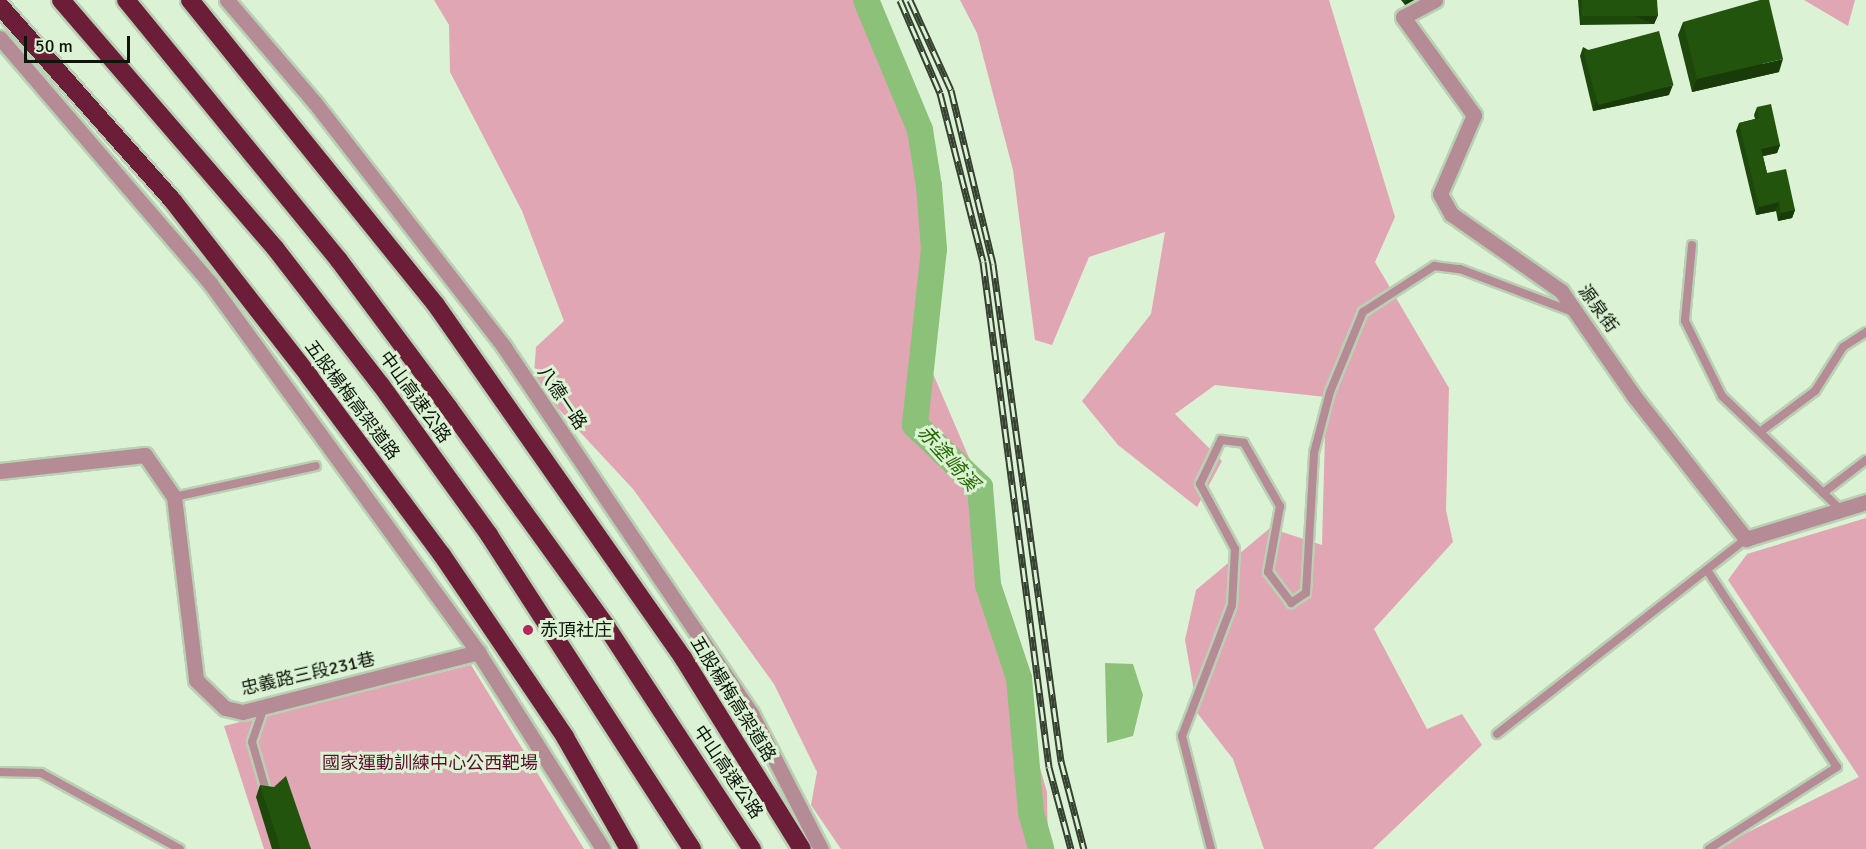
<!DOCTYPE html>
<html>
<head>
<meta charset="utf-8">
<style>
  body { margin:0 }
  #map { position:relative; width:1866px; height:849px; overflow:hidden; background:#dbf3d4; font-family:Signika,"Noto Sans TC",sans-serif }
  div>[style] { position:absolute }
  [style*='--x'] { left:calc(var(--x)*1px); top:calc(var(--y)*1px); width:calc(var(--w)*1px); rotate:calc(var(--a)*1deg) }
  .green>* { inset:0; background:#e1a6b3 }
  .water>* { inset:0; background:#8cc17a }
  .river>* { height:26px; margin:-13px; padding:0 13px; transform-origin:13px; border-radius:13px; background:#8cc17a }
  .roads { filter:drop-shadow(2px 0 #bad0b4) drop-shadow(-2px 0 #bad0b4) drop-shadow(0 2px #bad0b4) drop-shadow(0 -2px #bad0b4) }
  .service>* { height:8px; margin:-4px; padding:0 4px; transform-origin:4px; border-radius:4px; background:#b58c95 }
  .minor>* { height:15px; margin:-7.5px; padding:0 7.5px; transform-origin:7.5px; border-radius:7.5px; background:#b58c95 }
  .tertiary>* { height:15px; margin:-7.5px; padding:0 7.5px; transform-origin:7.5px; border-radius:7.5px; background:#b58c95 }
  .motorway>* { height:18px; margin:-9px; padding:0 9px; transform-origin:9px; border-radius:9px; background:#6c1e38 }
  .rail>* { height:7px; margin-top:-3.5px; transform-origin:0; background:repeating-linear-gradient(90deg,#dbf3d4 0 14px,#364132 0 28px); box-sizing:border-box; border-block:2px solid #364132 }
  .wall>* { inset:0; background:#1e480b }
  .shaded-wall>* { inset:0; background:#183b09; transform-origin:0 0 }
  .building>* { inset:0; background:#23540d; transform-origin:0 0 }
  .dots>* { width:16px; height:16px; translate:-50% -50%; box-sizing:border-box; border:3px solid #dbf3d4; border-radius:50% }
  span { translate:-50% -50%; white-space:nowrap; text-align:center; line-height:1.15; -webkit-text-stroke:6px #dbf3d4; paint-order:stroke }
  .street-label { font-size:18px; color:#0e160b }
  .poi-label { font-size:18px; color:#0e160b }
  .left { translate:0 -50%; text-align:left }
  .park-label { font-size:18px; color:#5e0e2d }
  .water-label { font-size:20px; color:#256700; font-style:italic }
  .scale { position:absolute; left:24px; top:36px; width:106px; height:27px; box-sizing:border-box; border:3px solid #0e160b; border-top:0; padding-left:8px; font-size:18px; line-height:21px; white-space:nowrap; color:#0e160b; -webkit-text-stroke:4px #dbf3d4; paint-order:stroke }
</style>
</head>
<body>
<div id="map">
  <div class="green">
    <div style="clip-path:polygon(434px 0,858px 0,930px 177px,928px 362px,973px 467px,1010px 666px,1047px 792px,1048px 849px,841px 849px,811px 805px,817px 772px,774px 684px,633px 489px,552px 402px,534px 373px,536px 347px,564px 321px,522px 211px,450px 72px,449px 25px)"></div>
    <div style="clip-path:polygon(960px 0,1329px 0,1395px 217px,1375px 262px,1449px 388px,1446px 510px,1453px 542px,1374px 629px,1427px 729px,1462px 714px,1482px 745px,1373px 849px,1264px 849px,1233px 759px,1198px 714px,1185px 640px,1196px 590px,1270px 528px,1322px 545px,1326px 397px,1215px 385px,1175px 414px,1222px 461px,1197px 507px,1118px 445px,1082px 401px,1151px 314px,1165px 232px,1089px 257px,1052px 345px,1035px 340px,1013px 170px,977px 33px)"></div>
    <div style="clip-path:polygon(1804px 0,1855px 0,1848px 26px)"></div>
    <div style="clip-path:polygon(1866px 518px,1866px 849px,1714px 849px,1859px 777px,1728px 580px,1747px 554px)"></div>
    <div style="clip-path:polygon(471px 665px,584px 849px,264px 849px,224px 726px)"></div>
  </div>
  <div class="water">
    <div style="clip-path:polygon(1105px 663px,1133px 664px,1143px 695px,1133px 736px,1107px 743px)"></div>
  </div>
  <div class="river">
    <div style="--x:866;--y:0;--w:141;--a:67.4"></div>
    <div style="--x:920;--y:130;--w:57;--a:80.9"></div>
    <div style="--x:929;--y:186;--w:63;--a:85.5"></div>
    <div style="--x:934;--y:249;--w:177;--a:96.2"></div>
    <div style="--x:915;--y:425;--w:90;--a:43.6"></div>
    <div style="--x:980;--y:487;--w:98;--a:85.3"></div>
    <div style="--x:988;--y:585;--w:98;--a:71.6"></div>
    <div style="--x:1019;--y:678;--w:136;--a:84.9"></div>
    <div style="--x:1031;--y:813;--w:37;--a:74"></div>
  </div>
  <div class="roads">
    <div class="service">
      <div style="--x:1692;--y:245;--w:76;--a:95.3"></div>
      <div style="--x:1685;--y:321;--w:84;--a:63.7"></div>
      <div style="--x:1722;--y:396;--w:165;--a:43.8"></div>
      <div style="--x:1760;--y:432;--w:69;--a:-36.7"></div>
      <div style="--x:1815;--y:391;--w:52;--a:-57.5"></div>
      <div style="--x:1843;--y:347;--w:27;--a:-33"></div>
      <div style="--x:1823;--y:493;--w:54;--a:-37.5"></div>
      <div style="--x:174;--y:497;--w:145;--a:-12.3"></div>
      <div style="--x:1707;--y:570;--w:236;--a:56.6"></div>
      <div style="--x:1837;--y:767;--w:152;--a:147.4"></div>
      <div style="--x:264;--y:707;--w:37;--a:109"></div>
      <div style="--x:252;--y:742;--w:54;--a:73.9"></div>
      <div style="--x:1497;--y:734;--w:316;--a:-38.1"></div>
      <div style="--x:0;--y:772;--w:41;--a:1.4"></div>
      <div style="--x:41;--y:773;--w:158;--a:28.7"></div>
      <div style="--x:1211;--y:849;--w:117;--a:-104.4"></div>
      <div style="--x:1182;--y:736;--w:140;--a:-69.1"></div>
      <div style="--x:1232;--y:605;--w:56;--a:-86.9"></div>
      <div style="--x:1235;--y:549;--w:74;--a:-118.3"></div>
      <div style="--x:1200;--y:484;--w:49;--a:-64.5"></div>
      <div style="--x:1221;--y:440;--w:23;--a:7"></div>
      <div style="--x:1244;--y:443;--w:73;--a:60.3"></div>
      <div style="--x:1280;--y:506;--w:67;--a:100.3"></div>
      <div style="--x:1268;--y:572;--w:39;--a:53"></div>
      <div style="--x:1291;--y:603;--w:18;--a:-34"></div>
      <div style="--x:1306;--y:593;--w:140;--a:-86.7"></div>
      <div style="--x:1314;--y:453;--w:63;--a:-75.3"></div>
      <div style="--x:1330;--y:392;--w:87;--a:-67.6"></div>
      <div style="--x:1363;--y:312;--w:85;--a:-32.9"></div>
      <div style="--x:1434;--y:266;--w:26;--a:7"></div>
      <div style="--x:1460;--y:269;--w:121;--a:20.8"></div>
    </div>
    <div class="minor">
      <div style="--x:1435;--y:0;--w:36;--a:152"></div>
      <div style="--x:1403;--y:17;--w:121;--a:54.1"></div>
      <div style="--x:1474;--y:115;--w:86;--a:113.3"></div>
      <div style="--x:1440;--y:194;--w:23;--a:61"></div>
      <div style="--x:1451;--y:214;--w:134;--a:35"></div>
      <div style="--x:1561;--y:291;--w:128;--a:55.2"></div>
      <div style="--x:1634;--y:396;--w:182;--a:51.9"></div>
      <div style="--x:1746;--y:539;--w:126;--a:-17.1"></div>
      <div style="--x:0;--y:38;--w:323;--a:49.4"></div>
      <div style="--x:210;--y:283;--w:456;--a:54"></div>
      <div style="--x:478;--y:652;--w:233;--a:57.6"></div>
      <div style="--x:0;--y:471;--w:146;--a:-6.3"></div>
      <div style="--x:145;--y:455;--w:51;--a:55.4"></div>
      <div style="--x:174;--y:497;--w:184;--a:83.1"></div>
      <div style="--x:196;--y:680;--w:40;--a:44"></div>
      <div style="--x:225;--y:708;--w:18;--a:13"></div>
      <div style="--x:243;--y:712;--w:243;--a:-14.3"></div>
    </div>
    <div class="tertiary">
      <div style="--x:227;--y:0;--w:135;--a:49.5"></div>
      <div style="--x:315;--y:103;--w:309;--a:52.2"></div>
      <div style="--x:504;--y:347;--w:442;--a:56"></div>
      <div style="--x:751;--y:713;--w:153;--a:62.8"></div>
    </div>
    <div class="motorway">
      <div style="--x:61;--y:0;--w:328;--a:49.2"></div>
      <div style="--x:275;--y:248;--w:173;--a:52.3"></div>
      <div style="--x:381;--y:385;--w:185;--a:54.2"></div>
      <div style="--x:489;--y:535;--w:374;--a:57.1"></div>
      <div style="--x:126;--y:0;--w:335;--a:50.7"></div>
      <div style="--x:338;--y:259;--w:186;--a:53.3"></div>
      <div style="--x:449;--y:408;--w:269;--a:54.2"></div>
      <div style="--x:606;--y:626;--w:267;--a:56.8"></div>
      <div style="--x:190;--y:0;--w:392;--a:51.1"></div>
      <div style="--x:436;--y:305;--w:431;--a:55"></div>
      <div style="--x:683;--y:658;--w:225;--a:58.1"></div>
      <div style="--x:0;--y:6;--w:261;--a:48.4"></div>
      <div style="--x:173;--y:201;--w:222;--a:52.1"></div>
      <div style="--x:309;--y:376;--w:223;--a:53.4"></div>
      <div style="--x:442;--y:555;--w:220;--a:55.9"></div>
      <div style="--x:565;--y:737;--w:129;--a:60.3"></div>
    </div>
  </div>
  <div class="rail">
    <div style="--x:900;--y:0;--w:101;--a:66.7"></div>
    <div style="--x:940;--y:93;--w:174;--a:75.7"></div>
    <div style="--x:983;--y:262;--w:509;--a:82.55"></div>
    <div style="--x:1049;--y:767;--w:85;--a:75"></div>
    <div style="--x:910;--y:0;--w:99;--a:65.5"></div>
    <div style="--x:951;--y:90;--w:179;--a:76.4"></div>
    <div style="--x:993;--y:264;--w:502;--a:82.21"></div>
    <div style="--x:1061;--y:761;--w:91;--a:75.4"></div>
  </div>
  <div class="wall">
    <div style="clip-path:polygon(1401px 0,1414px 0,1405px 5px)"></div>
    <div style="clip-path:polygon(1578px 0,1657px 0,1658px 15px,1654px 24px,1580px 25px)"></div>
    <div style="clip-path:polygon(1683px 22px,1779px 72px,1692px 92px,1678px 35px)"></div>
    <div style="clip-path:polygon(1583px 47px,1669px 95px,1593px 111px,1580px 56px)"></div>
    <div style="clip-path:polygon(1757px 107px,1780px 145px,1777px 153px,1763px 156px,1767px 173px,1795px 210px,1792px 218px,1778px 221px,1776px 211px,1756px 215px,1736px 131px,1739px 123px,1755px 119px,1754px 115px)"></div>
    <div style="clip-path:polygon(260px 785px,311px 849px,272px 849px,256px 797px)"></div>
  </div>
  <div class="shaded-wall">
    <div style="clip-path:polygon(1407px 0,1414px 0,1405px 5px)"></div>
    <div style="left:1658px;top:15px;width:10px;height:75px;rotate:114deg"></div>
    <div style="clip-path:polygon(1783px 59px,1779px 72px,1692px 92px,1697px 79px)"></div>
    <div style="clip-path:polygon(1673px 85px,1669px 95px,1593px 111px,1596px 102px)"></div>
    <div style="clip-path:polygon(1780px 145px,1777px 153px,1759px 157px,1761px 149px)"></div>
    <div style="clip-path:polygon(1779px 202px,1776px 211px,1756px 215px,1759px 207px)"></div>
    <div style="clip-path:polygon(1795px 210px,1792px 218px,1778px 221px,1781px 213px)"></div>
  </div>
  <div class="building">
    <div style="left:1582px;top:0;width:75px;height:16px"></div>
    <div style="clip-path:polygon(1760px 0,1769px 0,1783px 59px,1697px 79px,1683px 22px)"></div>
    <div style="left:1659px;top:31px;width:56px;height:78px;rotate:75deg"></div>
    <div style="clip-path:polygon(1771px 104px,1780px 145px,1761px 149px,1767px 173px,1786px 169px,1795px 210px,1781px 213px,1779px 202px,1759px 207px,1739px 123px,1759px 118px,1757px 107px)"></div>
    <div style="clip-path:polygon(286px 776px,311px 849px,281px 849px,260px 785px,274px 787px)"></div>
  </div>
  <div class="dots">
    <div style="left:528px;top:630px;background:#b4275c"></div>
  </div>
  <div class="street-label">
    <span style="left:1598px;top:309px;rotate:54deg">源泉街</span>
    <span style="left:415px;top:397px;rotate:54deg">中山高速公路</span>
    <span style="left:562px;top:398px;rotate:56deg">八德一路</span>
    <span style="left:352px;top:400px;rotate:53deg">五股楊梅高架道路</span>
    <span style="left:308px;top:674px;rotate:-13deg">忠義路三段231巷</span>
    <span style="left:733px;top:699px;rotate:58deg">五股楊梅高架道路</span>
    <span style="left:728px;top:772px;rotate:56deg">中山高速公路</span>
  </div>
  <div class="poi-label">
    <span class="left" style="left:540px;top:630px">赤頂社庄</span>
  </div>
  <div class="park-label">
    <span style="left:430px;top:763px">國家運動訓練中心公西靶場</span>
  </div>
  <div class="water-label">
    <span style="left:948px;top:458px;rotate:48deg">赤塗崎溪</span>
  </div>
  <div class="scale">50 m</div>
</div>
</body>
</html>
